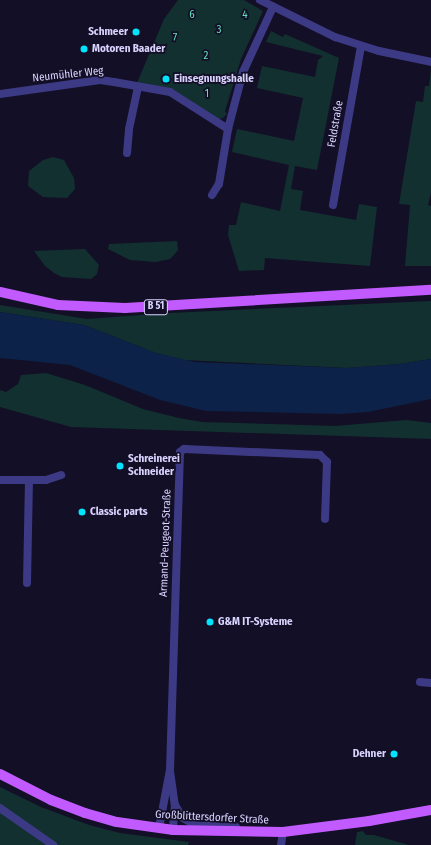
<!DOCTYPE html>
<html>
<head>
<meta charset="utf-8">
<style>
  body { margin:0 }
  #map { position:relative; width:431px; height:845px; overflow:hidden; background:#130f26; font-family:"Fira Sans Condensed",sans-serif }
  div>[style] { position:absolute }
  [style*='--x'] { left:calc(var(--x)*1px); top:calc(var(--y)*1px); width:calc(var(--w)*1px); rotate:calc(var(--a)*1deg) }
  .green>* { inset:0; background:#12302f }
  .water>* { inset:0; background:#0c2248 }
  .minor>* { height:8px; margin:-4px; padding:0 4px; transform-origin:4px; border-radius:4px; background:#3d3a85 }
  .major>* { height:10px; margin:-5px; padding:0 5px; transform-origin:5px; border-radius:5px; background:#c25bff }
  .dots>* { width:11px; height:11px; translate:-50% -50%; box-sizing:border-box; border:2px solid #130f26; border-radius:50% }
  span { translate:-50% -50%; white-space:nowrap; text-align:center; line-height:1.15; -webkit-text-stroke:3.5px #130f26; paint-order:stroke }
  .shield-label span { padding:1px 3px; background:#130f26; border:1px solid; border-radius:3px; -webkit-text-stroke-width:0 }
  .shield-label { font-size:10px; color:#d9d4ff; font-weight:700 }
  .park-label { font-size:11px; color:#5fe0c0 }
  .poi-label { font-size:11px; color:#d9d4ff; font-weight:700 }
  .right { translate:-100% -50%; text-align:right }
  .left { translate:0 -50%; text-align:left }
  .street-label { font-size:11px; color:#d9d4ff }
</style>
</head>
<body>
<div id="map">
  <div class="green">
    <div style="clip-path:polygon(178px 0,244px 0,263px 11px,241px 59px,225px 111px,227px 114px,223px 118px,219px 119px,169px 88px,137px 83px,164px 19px)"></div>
    <div style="clip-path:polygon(271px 31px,283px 37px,285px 34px,339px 58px,317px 170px,295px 166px,291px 189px,303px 191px,300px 210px,356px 220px,359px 204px,377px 207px,370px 266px,265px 258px,264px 270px,239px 271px,228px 235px,229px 225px,236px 225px,241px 202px,280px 211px,289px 165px,232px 152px,237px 129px,294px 141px,303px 98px,257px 88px,262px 66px,315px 77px,318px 60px,323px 56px,266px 42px)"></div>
    <div style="clip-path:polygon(431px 70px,431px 193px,428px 205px,431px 206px,431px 266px,405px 266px,410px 205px,399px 204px,416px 101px,423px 102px,425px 86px,429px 86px)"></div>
    <div style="clip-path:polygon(53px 157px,64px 160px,74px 178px,75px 189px,67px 198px,43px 197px,28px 186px,29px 171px,43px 160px)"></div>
    <div style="clip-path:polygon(177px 241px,178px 250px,174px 255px,170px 259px,156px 262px,130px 260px,108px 249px,109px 244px)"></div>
    <div style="clip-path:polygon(85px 249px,99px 265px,97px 274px,91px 279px,62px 277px,54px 273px,45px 266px,34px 251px)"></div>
    <div style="clip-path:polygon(431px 301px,431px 359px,400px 364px,347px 368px,184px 360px,156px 353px,84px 325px,0 312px,0 305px,87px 319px,169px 313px)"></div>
    <div style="clip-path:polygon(46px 373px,85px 385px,143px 409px,179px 418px,202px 422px,335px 426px,406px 420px,431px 423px,431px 439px,71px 427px,0 407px,0 390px,6px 392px,18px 384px,21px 375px)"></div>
    <div style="clip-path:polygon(0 787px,41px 807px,89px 825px,120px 833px,189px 842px,188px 845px,0 845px)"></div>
    <div style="clip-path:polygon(363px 831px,366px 835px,374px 835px,409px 845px,355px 845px,357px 832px)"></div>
  </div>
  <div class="water">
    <div style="clip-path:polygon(0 312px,84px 325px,156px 353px,195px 362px,347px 368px,400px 364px,431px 359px,431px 399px,368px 412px,340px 414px,206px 411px,160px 400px,70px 365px,0 358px)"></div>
  </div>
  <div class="minor">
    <div style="--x:260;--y:0;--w:84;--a:26.3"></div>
    <div style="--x:335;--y:37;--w:46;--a:17.7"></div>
    <div style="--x:379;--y:51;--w:53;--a:11.9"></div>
    <div style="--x:0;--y:94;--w:101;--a:-8"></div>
    <div style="--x:100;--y:80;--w:14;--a:8"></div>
    <div style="--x:114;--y:82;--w:57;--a:10.1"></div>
    <div style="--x:170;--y:92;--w:69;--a:32.5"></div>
    <div style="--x:127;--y:153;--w:24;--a:-85"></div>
    <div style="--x:129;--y:129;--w:43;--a:-77.9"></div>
    <div style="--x:212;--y:195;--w:13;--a:-58"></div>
    <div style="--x:219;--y:184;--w:56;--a:-80.7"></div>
    <div style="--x:228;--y:129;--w:59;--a:-75.3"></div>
    <div style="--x:243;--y:72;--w:72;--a:-65.2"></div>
    <div style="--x:333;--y:205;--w:161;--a:-80"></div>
    <div style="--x:0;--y:480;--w:46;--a:0"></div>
    <div style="--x:46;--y:480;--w:16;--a:-18"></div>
    <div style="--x:27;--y:583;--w:102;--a:-88.9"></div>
    <div style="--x:420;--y:682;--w:11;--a:5"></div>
    <div style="--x:170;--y:771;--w:34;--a:82"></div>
    <div style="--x:175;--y:805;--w:25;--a:95"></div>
    <div style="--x:175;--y:805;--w:15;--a:58"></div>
    <div style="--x:183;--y:818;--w:14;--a:30"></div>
    <div style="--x:195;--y:825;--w:41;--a:2.8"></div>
    <div style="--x:0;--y:808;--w:65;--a:34.9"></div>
    <div style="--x:159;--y:828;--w:59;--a:-79.3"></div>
    <div style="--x:170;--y:770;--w:318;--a:-88.2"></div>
    <div style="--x:180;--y:452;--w:5;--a:-37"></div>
    <div style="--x:184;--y:449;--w:136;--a:2.5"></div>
    <div style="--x:320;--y:455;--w:10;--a:45"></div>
    <div style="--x:327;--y:462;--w:57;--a:92"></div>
    <div style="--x:281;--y:845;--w:13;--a:-81"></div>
  </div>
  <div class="major">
    <div style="--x:0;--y:292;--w:59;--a:12.6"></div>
    <div style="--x:58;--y:305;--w:67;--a:2.6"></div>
    <div style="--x:125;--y:308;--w:307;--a:-3.4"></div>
    <div style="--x:0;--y:774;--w:57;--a:27"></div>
    <div style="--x:51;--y:800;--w:36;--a:21"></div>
    <div style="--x:85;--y:813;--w:33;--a:16"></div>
    <div style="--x:117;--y:822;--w:57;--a:8.1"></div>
    <div style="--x:173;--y:830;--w:110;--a:1"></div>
    <div style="--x:283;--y:832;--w:87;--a:-7.3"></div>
    <div style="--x:369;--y:821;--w:63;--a:-10.1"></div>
  </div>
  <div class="dots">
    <div style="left:136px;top:32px;background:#00e5ff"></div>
    <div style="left:84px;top:49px;background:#00e5ff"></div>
    <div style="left:166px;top:79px;background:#00e5ff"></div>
    <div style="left:120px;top:466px;background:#00e5ff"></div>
    <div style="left:82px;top:512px;background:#00e5ff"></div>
    <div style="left:210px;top:622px;background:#00e5ff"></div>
    <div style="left:394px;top:754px;background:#00e5ff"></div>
  </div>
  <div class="shield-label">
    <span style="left:156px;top:307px">B 51</span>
  </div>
  <div class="park-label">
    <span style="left:192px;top:15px">6</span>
    <span style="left:245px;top:15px">4</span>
    <span style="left:219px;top:30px">3</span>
    <span style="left:175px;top:38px">7</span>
    <span style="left:206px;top:56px">2</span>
    <span style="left:207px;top:94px">1</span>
  </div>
  <div class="poi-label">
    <span class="right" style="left:128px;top:32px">Schmeer</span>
    <span class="left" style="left:92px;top:49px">Motoren Baader</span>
    <span class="left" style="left:174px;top:79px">Einsegnungshalle</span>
    <span class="left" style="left:128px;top:466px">Schreinerei<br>Schneider</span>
    <span class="left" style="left:90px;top:512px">Classic parts</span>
    <span class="left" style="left:218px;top:622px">G&amp;M IT-Systeme</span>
    <span class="right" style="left:386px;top:754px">Dehner</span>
  </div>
  <div class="street-label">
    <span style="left:68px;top:75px;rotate:-6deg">Neumühler Weg</span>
    <span style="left:336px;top:124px;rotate:-80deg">Feldstraße</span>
    <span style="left:166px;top:543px;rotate:-88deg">Armand-Peugeot-Straße</span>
    <span style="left:212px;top:818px;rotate:3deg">Großblittersdorfer Straße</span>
  </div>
</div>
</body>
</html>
